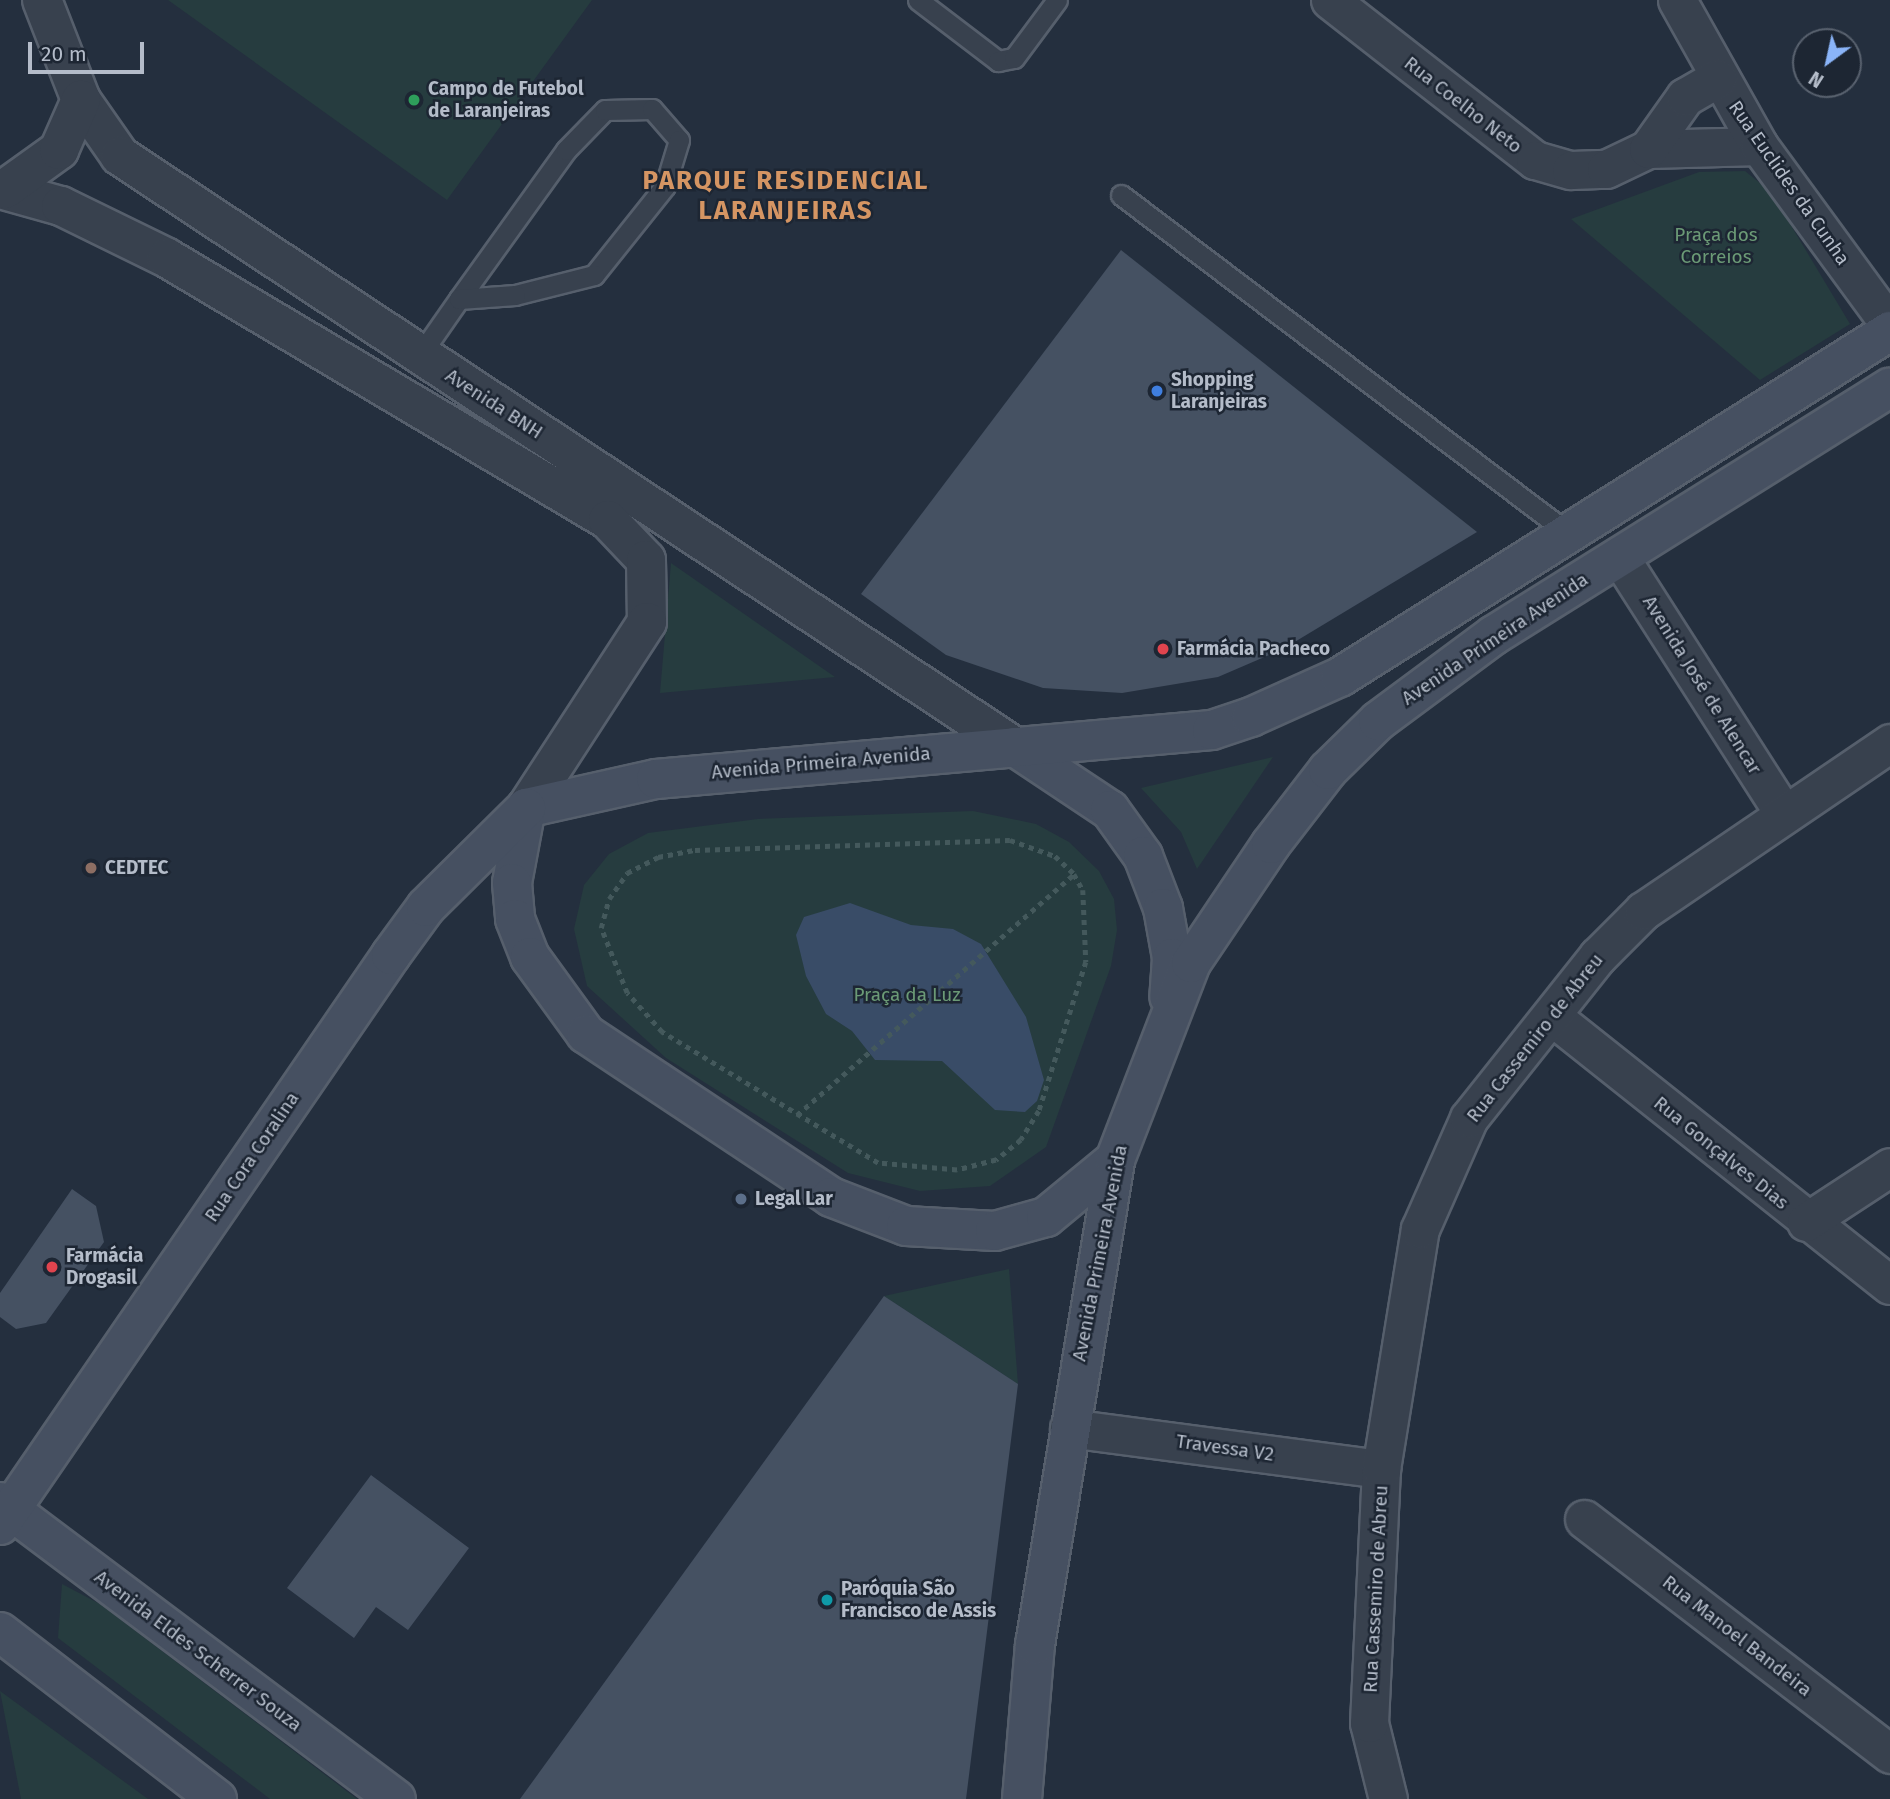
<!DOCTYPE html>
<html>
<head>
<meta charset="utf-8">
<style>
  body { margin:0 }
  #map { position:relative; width:1890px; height:1799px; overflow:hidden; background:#242f3e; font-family:"Fira Sans",sans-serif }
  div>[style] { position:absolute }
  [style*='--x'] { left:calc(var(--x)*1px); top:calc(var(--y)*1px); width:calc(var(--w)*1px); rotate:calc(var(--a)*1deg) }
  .green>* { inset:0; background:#263c3f }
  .water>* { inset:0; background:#394c67 }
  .building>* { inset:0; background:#455162 }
  .path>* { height:4.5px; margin-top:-2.25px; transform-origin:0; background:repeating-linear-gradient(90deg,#44595c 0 5px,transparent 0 10px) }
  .roads { filter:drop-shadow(2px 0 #565f6c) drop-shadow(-2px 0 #565f6c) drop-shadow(0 2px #565f6c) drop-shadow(0 -2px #565f6c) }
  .service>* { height:19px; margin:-9.5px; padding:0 9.5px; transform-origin:9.5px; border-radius:9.5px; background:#38414e }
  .minor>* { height:37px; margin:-18.5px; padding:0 18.5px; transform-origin:18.5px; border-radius:18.5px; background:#38414e }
  .tertiary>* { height:38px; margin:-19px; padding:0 19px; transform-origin:19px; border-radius:19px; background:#38414e }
  .secondary>* { height:38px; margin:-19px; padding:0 19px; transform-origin:19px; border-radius:19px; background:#465061 }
  .dots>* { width:19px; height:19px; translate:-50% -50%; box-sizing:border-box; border:4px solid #1d2633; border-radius:50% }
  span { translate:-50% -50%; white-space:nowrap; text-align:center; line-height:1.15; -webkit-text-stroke:5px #1d2633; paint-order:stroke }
  .poi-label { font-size:19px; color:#b4bcc9; font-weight:700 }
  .left { translate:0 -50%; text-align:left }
  .street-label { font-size:19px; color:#b4bcc9 }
  .park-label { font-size:19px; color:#6b9a76 }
  .district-label { font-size:26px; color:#d59563; font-weight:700; letter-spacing:2px }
  .north { position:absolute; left:1792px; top:28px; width:70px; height:70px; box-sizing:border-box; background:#1d2633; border:2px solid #59626f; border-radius:50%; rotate:213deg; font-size:19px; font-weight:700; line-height:28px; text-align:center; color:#b4bcc9 }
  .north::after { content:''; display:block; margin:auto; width:24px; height:32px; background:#8ab4f8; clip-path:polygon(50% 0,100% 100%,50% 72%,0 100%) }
  .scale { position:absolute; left:28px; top:42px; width:116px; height:32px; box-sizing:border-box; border:4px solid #b4bcc9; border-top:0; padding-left:9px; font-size:21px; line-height:24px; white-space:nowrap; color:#b4bcc9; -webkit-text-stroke:5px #1d2633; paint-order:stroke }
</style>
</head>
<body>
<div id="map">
  <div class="green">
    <div style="clip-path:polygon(168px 0,592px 0,447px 200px)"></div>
    <div style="clip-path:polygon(1745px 171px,1771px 192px,1850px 324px,1760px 380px,1571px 219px,1699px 172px)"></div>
    <div style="clip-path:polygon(671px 563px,835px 677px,660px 693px)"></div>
    <div style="clip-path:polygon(1273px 757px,1197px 869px,1181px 832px,1141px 788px)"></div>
    <div style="clip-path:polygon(973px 811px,1036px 824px,1069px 842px,1099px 871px,1114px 899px,1117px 930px,1111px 966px,1046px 1147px,990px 1186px,920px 1191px,848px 1173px,666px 1058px,587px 986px,574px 929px,584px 885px,609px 854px,648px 833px,758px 819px)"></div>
    <div style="clip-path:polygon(1009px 1269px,1018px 1384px,884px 1296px)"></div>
    <div style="clip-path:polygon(62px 1584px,100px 1604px,357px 1799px,270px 1799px,58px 1638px)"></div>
    <div style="clip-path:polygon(0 1691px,148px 1799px,21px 1799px)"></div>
  </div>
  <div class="water">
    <div style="clip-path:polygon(850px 903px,911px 925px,953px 929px,981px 944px,1026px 1017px,1044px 1080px,1037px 1101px,1025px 1112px,995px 1110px,942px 1061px,875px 1060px,852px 1031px,826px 1014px,806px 976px,796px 935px,804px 917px)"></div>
  </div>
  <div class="building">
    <div style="clip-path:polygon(1121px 250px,1477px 532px,1283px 649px,1218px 677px,1122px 693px,1043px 688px,946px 655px,861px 594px)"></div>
    <div style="clip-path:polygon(72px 1189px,96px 1206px,104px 1242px,46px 1323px,16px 1329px,0 1317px,0 1293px)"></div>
    <div style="clip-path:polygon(884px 1296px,1018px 1384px,966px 1799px,520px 1799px)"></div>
    <div style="clip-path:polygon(371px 1475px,469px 1548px,408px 1630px,376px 1607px,354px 1638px,287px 1588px)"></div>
  </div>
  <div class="path">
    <div style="--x:1010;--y:840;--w:48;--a:19.6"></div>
    <div style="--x:1055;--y:856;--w:26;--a:43"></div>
    <div style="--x:1074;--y:874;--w:18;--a:61"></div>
    <div style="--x:1083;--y:890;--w:72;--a:87.6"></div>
    <div style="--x:1086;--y:962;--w:156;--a:107.5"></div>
    <div style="--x:1039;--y:1111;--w:34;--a:122"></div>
    <div style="--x:1021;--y:1140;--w:32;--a:141"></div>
    <div style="--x:996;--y:1160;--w:40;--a:165.6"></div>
    <div style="--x:957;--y:1170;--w:79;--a:-174.9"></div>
    <div style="--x:878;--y:1163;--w:253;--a:-148.8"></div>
    <div style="--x:662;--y:1032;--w:52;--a:-131.9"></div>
    <div style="--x:627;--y:993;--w:70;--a:-111.8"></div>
    <div style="--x:601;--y:928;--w:30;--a:-75"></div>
    <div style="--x:609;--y:899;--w:32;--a:-55"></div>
    <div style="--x:627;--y:873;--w:35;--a:-27"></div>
    <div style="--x:658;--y:857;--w:38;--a:-11"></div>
    <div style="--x:695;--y:850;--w:315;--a:-1.8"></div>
    <div style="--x:797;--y:1115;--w:367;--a:-41"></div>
  </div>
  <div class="roads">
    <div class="service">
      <div style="--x:918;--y:0;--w:101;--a:37.3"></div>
      <div style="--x:998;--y:61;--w:16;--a:-11"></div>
      <div style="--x:1014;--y:58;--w:72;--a:-53.4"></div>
      <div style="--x:1121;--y:195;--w:560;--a:37.09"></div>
      <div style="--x:420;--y:355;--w:68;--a:-55.1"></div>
      <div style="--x:459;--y:299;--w:183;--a:-54.3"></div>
      <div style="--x:566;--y:150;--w:56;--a:-45.7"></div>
      <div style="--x:605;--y:110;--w:47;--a:-1.2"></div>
      <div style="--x:652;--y:109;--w:41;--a:48.9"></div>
      <div style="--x:679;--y:140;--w:48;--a:106.9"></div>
      <div style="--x:665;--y:186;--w:114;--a:128.6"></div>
      <div style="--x:594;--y:275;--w:81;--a:165.8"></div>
      <div style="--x:515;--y:295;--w:56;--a:175.9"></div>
    </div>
    <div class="minor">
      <div style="--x:1330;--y:0;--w:260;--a:38"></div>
      <div style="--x:1535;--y:160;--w:37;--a:16"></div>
      <div style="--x:1571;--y:170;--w:35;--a:-2"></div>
      <div style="--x:1606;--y:169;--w:47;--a:-25.5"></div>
      <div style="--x:1648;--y:149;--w:111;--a:-1.5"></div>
      <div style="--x:1677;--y:0;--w:167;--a:60.7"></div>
      <div style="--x:1759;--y:146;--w:222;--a:53.8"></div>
      <div style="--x:1648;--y:149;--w:64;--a:-54.6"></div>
      <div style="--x:1685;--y:97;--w:38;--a:-30"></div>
      <div style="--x:1619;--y:556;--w:306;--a:57.4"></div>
      <div style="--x:1554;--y:1018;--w:429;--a:38.5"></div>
      <div style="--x:1806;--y:1222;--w:100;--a:-33.2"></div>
      <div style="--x:1069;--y:1428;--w:315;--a:7.5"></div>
      <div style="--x:1584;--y:1519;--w:386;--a:37.5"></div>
      <div style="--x:1388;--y:1799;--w:78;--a:-104"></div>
      <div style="--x:1369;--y:1723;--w:254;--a:-87.3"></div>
      <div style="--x:1381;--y:1469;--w:243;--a:-80.8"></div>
      <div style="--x:1420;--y:1229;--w:121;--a:-66.2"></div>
      <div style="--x:1469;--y:1118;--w:207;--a:-51.5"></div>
      <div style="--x:1598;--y:956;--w:64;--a:-45"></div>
      <div style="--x:1643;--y:911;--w:299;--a:-34.2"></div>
    </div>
    <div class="tertiary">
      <div style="--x:42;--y:0;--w:107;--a:68.7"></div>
      <div style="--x:81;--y:100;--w:68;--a:55.1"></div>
      <div style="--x:120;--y:156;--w:1073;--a:33.44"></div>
      <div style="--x:0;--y:189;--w:63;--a:15.6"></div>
      <div style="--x:61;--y:206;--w:118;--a:26.1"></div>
      <div style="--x:167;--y:258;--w:513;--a:30.71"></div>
      <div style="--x:608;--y:520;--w:55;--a:46.5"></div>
      <div style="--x:646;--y:560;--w:62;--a:89.1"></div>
      <div style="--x:647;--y:622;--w:222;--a:123"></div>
      <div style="--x:5;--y:189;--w:67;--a:-35.8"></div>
      <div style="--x:59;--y:150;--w:55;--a:-66.3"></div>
    </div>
    <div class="secondary">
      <div style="--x:1015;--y:747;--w:114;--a:33.6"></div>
      <div style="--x:1110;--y:810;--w:57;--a:54.3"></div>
      <div style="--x:1143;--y:856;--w:56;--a:69"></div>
      <div style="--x:1163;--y:908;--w:51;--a:79.8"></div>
      <div style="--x:1172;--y:958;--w:39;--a:94"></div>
      <div style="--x:526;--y:808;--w:133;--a:-12.6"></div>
      <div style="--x:656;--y:779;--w:558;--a:-5.04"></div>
      <div style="--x:1212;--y:730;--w:41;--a:-18.4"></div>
      <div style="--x:1251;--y:717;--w:98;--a:-24.2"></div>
      <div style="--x:1340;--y:677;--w:650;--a:-32.17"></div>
      <div style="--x:526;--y:808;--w:76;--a:100.6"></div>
      <div style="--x:512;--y:883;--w:36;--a:85"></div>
      <div style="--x:515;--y:919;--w:41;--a:68.5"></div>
      <div style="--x:530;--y:957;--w:95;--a:54"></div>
      <div style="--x:586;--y:1034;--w:294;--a:33.6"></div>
      <div style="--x:831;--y:1197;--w:80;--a:21.1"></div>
      <div style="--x:906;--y:1226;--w:89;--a:3.2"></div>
      <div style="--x:995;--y:1231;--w:53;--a:-15.4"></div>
      <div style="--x:1046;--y:1217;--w:89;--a:-39.6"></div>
      <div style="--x:0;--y:1502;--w:495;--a:36.9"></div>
      <div style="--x:0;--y:1525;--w:691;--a:-55.55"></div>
      <div style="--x:391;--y:955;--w:59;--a:-53.9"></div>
      <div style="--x:426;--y:907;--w:141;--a:-44.7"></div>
      <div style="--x:0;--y:1632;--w:274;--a:37.6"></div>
      <div style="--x:1022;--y:1799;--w:155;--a:-85.2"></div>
      <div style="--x:1035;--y:1645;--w:492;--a:-80.6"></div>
      <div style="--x:1115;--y:1160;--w:211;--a:-68.9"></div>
      <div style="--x:1191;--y:963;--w:143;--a:-56.1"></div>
      <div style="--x:1271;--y:844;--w:93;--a:-52.4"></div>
      <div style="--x:1328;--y:770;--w:70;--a:-44.4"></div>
      <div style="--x:1378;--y:721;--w:144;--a:-36.6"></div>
      <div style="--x:1494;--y:635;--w:467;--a:-32"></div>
    </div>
  </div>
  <div class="dots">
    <div style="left:414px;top:100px;background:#2e9e5b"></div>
    <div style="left:1157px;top:391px;background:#3f7fe0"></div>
    <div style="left:1163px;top:649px;background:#e0444e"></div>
    <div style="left:91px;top:868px;background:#8d6e63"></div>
    <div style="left:741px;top:1199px;background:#5c6f8a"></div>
    <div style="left:52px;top:1267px;background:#e0444e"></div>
    <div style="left:827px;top:1600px;background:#0f9aa8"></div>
  </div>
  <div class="poi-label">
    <span class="left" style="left:428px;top:100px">Campo de Futebol<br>de Laranjeiras</span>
    <span class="left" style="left:1171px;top:391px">Shopping<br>Laranjeiras</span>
    <span class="left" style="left:1177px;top:649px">Farmácia Pacheco</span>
    <span class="left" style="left:105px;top:868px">CEDTEC</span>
    <span class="left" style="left:755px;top:1199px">Legal Lar</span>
    <span class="left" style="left:66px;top:1267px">Farmácia<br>Drogasil</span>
    <span class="left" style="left:841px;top:1600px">Paróquia São<br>Francisco de Assis</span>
  </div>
  <div class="street-label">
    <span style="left:1463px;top:105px;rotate:38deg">Rua Coelho Neto</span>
    <span style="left:1789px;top:183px;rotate:55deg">Rua Euclides da Cunha</span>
    <span style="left:494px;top:404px;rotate:33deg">Avenida BNH</span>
    <span style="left:1495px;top:639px;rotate:-34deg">Avenida Primeira Avenida</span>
    <span style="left:1702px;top:685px;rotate:58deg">Avenida José de Alencar</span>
    <span style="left:821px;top:763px;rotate:-5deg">Avenida Primeira Avenida</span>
    <span style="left:1535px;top:1038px;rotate:-52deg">Rua Cassemiro de Abreu</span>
    <span style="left:1721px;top:1153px;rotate:39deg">Rua Gonçalves Dias</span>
    <span style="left:252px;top:1157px;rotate:-56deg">Rua Cora Coralina</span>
    <span style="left:1100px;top:1253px;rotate:-79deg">Avenida Primeira Avenida</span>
    <span style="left:1225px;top:1448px;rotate:8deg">Travessa V2</span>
    <span style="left:1376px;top:1589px;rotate:-87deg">Rua Cassemiro de Abreu</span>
    <span style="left:1737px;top:1636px;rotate:38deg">Rua Manoel Bandeira</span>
    <span style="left:198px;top:1651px;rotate:37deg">Avenida Eldes Scherrer Souza</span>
  </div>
  <div class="park-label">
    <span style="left:1716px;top:246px">Praça dos<br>Correios</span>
    <span style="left:907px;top:995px">Praça da Luz</span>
  </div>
  <div class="district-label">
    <span style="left:786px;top:196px">PARQUE RESIDENCIAL<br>LARANJEIRAS</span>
  </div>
  <div class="north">N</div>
  <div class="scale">20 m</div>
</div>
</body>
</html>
